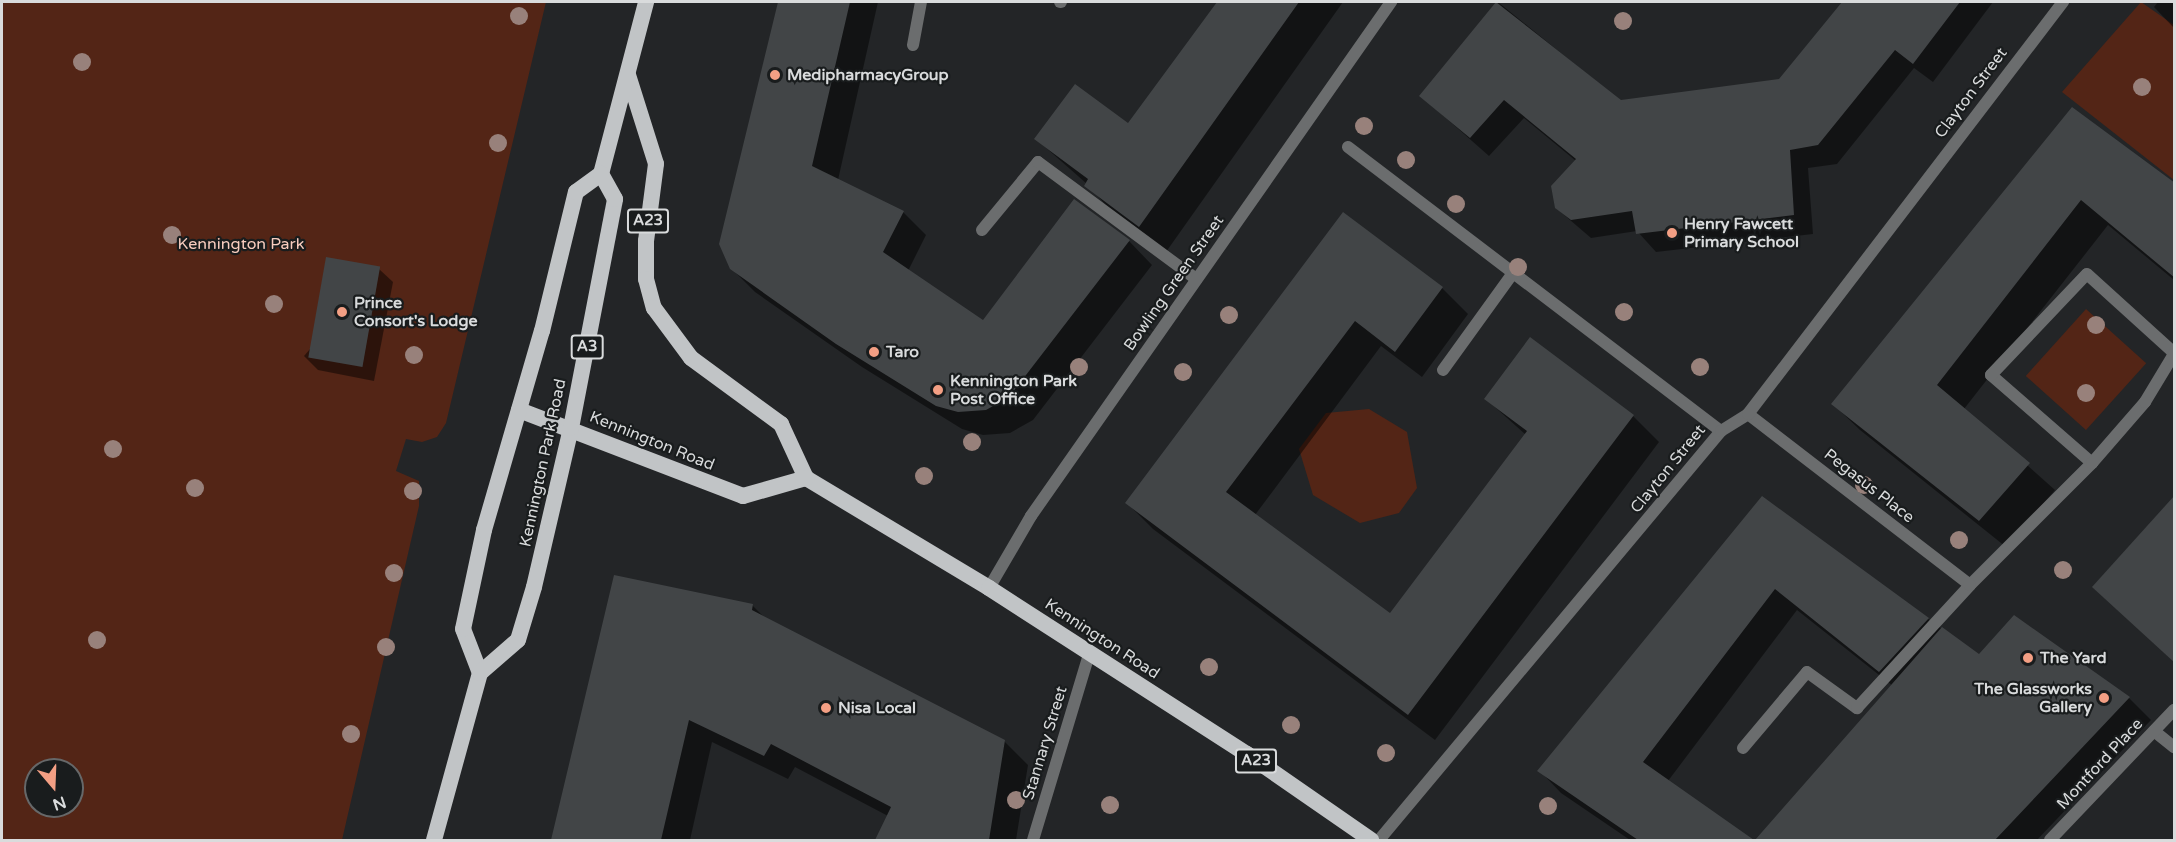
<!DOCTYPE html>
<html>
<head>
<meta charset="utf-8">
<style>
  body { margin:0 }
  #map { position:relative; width:2176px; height:842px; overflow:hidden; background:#232527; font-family:"Varela Round",sans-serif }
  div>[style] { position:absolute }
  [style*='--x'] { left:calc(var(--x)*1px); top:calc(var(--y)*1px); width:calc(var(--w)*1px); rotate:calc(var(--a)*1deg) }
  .green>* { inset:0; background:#532516; transform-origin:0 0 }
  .shadow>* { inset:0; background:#0007 }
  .building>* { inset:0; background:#424547; transform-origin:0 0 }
  .service>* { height:12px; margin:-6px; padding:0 6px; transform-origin:6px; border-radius:6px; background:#6b6d6e }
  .minor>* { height:12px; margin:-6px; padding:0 6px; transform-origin:6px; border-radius:6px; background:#6b6d6e }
  .trunk>* { height:16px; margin:-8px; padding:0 8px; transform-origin:8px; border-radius:8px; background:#c1c4c6 }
  .trees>* { width:18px; height:18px; margin:-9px; border-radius:50%; background:#98817b }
  .dots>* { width:16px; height:16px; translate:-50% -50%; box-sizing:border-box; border:3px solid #191c1d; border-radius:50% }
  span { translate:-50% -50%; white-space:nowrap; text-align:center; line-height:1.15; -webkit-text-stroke:4.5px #191c1d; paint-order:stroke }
  .shield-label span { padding:2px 4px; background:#191c1d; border:2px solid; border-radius:4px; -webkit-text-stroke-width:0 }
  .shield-label { font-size:15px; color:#d9dbdc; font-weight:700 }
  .poi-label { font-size:16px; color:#d9dbdc; font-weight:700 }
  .left { translate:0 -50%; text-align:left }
  .right { translate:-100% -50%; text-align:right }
  .street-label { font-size:16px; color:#d9dbdc }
  .park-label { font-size:16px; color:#f8cdbf }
  .frame { position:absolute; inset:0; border:3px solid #d9dbdc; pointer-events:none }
  .north { position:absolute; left:24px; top:758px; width:60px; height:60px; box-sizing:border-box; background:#191c1d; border:2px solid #666869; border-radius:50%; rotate:161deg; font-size:16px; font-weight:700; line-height:24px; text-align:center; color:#d9dbdc }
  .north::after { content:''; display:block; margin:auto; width:21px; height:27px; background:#f39f84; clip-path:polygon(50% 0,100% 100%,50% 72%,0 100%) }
</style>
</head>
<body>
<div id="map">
  <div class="green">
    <div style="clip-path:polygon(evenodd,2px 2px,546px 2px,446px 423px,437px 437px,422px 442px,406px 439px,396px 471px,419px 481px,419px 506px,342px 840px,2px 840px,2px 2px,36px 770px,72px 770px,72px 806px,36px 806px,36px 770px)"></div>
    <div style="clip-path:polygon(2141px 2px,2174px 25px,2174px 180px,2062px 92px)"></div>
    <div style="left:2086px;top:309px;width:81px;height:90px;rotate:42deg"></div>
    <div style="clip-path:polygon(1369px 409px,1407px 432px,1417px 488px,1399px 513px,1360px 523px,1313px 495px,1299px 449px,1326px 413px)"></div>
  </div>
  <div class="shadow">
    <div style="clip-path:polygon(779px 2px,878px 2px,838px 180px,903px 212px,926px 235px,908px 271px,983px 322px,1129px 241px,1152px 265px,1033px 420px,1010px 433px,983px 435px,962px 429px,862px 367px,755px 292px,731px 268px,721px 244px)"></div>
    <div style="clip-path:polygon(1218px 2px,1343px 2px,1166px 252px,1112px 212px,1087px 184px,1036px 139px,1129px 125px)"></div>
    <div style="clip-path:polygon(1498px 2px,1620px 101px,1780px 80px,1844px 2px,1993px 2px,1933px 82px,1914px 68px,1837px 164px,1808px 168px,1813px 234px,1656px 252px,1637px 231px,1591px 238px,1556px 208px,1576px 161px,1524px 118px,1489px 156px,1421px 96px)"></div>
    <div style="clip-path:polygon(2158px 2px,2174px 2px,2174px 28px,2154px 7px)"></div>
    <div style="clip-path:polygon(2072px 109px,2174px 185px,2174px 280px,2108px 225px,1964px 409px,2055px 490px,2006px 547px,1860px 430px,1833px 404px)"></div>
    <div style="clip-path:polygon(1344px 214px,1442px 288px,1468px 314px,1422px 377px,1381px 346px,1255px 515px,1390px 615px,1526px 435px,1486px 399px,1633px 416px,1659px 442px,1435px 740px,1153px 529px,1127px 503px)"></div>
    <div style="clip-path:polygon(379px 269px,393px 282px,374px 381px,318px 370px,304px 356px)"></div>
    <div style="clip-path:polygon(1762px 498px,1979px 656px,2129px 698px,2151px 720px,2037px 840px,1761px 840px,1893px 686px,1797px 610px,1668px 781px,1752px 840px,1630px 840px,1561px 793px,1540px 771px)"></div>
    <div style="clip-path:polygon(615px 577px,752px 605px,765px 618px,1004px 741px,1028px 765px,1016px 840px,884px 840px,879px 835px,888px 816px,795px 767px,788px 779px,712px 742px,690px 840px,553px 840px)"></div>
  </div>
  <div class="building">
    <div style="clip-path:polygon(778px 2px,850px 2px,812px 166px,904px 211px,883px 252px,983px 320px,1074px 199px,1130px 240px,1009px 397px,986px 410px,958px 412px,936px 406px,836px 344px,730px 269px,719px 244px)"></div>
    <div style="clip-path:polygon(1217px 2px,1299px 2px,1139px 227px,1084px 186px,1088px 179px,1034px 139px,1075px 84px,1128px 123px)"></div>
    <div style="clip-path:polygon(1496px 2px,1621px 100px,1779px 79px,1842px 2px,1960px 2px,1913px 64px,1895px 50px,1818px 145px,1790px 150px,1794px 215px,1636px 234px,1632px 211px,1571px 220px,1555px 208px,1551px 186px,1576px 159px,1504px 100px,1470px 138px,1419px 96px)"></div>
    <div style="clip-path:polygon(2072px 107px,2175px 183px,2175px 278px,2081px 200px,1937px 385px,2030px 463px,1979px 521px,1831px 404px)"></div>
    <div style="clip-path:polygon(1343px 212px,1443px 287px,1395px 352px,1355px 321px,1226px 492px,1390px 613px,1527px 431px,1484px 399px,1530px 337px,1634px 415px,1408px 715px,1125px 503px)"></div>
    <div style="left:326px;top:257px;width:55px;height:102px;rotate:10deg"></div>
    <div style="clip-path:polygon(2175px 495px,2175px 663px,2092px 587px)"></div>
    <div style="clip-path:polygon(1762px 496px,1929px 618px,1879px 672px,1775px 589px,1643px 762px,1754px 840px,1638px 840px,1537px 771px)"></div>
    <div style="clip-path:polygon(614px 575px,753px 604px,752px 610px,1005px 740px,989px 840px,875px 840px,891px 807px,771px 744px,764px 756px,689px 720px,661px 840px,551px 840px)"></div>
    <div style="clip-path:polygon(2014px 615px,2130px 697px,1995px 840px,1755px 840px,1942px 627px,1979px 654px)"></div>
  </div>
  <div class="service">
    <div style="--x:1060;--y:2;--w:1;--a:0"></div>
    <div style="--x:913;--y:45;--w:44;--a:-79.5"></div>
    <div style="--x:1348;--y:147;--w:469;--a:37.3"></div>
    <div style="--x:982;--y:230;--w:88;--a:-50.5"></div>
    <div style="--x:1038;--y:162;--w:197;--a:36.5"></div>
    <div style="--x:1443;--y:370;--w:120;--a:-54.2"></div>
    <div style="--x:2092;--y:463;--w:134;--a:-138.9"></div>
    <div style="--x:1991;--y:375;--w:139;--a:-46.5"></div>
    <div style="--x:2087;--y:274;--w:118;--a:42.2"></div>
    <div style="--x:2154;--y:731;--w:26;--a:39"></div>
    <div style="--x:1743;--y:748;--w:99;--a:-49.9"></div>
    <div style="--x:1807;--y:672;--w:62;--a:35.8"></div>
    <div style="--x:1857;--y:708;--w:167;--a:-47.4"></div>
    <div style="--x:1970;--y:585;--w:173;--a:-45"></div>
    <div style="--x:2092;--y:463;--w:81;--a:-49"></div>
    <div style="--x:2145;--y:402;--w:56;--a:-58.9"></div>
  </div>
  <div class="minor">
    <div style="--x:1748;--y:414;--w:280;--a:37.6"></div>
    <div style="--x:989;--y:588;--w:83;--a:-59.7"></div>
    <div style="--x:1031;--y:516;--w:628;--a:-54.99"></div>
    <div style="--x:1033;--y:840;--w:194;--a:-73.2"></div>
    <div style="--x:1379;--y:840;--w:533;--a:-50.1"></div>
    <div style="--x:1721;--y:431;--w:32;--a:-32"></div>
    <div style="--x:1748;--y:414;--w:519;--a:-52.6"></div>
    <div style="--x:2050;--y:840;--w:180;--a:-46.4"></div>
  </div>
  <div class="trunk">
    <div style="--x:628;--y:75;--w:93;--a:72.5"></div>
    <div style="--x:656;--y:164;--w:78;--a:97.4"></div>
    <div style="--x:646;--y:241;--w:38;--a:90"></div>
    <div style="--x:646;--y:279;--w:30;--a:75"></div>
    <div style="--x:654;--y:308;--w:62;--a:53.5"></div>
    <div style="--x:691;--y:358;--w:112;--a:36.3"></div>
    <div style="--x:781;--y:424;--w:60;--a:65.2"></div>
    <div style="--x:806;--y:478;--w:214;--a:31"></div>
    <div style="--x:989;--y:588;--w:307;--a:32.8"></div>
    <div style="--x:1247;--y:754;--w:151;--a:34.7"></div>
    <div style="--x:519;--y:410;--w:240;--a:21"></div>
    <div style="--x:743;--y:496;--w:66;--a:-15.9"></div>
    <div style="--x:480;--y:673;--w:47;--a:-111.1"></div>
    <div style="--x:463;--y:629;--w:101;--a:-78"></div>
    <div style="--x:484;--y:530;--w:207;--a:-73.8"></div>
    <div style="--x:542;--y:331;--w:143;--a:-76.3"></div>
    <div style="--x:576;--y:192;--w:31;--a:-36"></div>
    <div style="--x:601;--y:174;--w:178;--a:-75.3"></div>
    <div style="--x:434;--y:840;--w:173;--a:-74.6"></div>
    <div style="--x:480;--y:673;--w:50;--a:-41"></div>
    <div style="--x:518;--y:640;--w:55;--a:-73.2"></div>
    <div style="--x:534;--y:587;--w:163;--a:-76.9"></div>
    <div style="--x:571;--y:428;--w:233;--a:-79.1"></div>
    <div style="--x:615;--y:199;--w:29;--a:-119"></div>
  </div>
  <div class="trees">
    <div style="left:519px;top:16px"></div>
    <div style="left:1623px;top:21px"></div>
    <div style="left:82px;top:62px"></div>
    <div style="left:2142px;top:87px"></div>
    <div style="left:1364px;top:126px"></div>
    <div style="left:498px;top:143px"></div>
    <div style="left:1406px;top:160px"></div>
    <div style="left:1456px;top:204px"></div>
    <div style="left:172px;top:235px"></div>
    <div style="left:1518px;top:267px"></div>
    <div style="left:274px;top:304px"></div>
    <div style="left:1624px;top:312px"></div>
    <div style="left:1229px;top:315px"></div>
    <div style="left:2096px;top:325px"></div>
    <div style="left:414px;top:355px"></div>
    <div style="left:1079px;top:367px"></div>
    <div style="left:1700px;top:367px"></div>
    <div style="left:1183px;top:372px"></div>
    <div style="left:2086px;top:393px"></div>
    <div style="left:972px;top:442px"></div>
    <div style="left:113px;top:449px"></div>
    <div style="left:924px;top:476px"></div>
    <div style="left:1864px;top:485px"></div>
    <div style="left:195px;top:488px"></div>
    <div style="left:413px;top:491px"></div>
    <div style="left:1959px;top:540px"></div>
    <div style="left:2063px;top:570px"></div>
    <div style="left:394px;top:573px"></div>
    <div style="left:97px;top:640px"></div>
    <div style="left:386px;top:647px"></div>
    <div style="left:1209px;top:667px"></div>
    <div style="left:1291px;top:725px"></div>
    <div style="left:351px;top:734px"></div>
    <div style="left:1386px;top:753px"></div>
    <div style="left:1016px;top:800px"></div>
    <div style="left:1110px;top:805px"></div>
    <div style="left:1548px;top:806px"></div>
  </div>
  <div class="dots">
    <div style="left:775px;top:75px;background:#f39f84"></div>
    <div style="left:1672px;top:233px;background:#f39f84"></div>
    <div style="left:342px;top:312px;background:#f39f84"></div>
    <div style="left:874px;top:352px;background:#f39f84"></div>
    <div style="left:938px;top:390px;background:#f39f84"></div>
    <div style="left:2028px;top:658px;background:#f39f84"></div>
    <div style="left:2104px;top:698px;background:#f39f84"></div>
    <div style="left:826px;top:708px;background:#f39f84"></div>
  </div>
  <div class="shield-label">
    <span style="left:648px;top:221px">A23</span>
    <span style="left:587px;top:347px">A3</span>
    <span style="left:1256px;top:761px">A23</span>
  </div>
  <div class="poi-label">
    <span class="left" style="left:787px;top:75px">MedipharmacyGroup</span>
    <span class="left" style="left:1684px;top:233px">Henry Fawcett<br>Primary School</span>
    <span class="left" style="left:354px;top:312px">Prince<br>Consort's Lodge</span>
    <span class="left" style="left:886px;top:352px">Taro</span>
    <span class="left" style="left:950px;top:390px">Kennington Park<br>Post Office</span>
    <span class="left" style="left:2040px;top:658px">The Yard</span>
    <span class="right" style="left:2092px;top:698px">The Glassworks<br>Gallery</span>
    <span class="left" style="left:838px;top:708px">Nisa Local</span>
  </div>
  <div class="street-label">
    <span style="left:1971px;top:93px;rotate:-53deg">Clayton Street</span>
    <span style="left:1174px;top:283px;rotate:-55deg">Bowling Green Street</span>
    <span style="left:652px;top:441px;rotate:22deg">Kennington Road</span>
    <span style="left:543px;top:463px;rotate:-78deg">Kennington Park Road</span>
    <span style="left:1668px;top:469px;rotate:-51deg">Clayton Street</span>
    <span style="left:1869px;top:486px;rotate:38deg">Pegasus Place</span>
    <span style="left:1102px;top:639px;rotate:33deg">Kennington Road</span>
    <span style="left:1045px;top:743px;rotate:-73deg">Stannary Street</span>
    <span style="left:2100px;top:764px;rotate:-47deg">Montford Place</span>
  </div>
  <div class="park-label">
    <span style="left:241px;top:244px">Kennington Park</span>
  </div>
  <div class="frame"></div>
  <div class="north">N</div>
</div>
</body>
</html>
